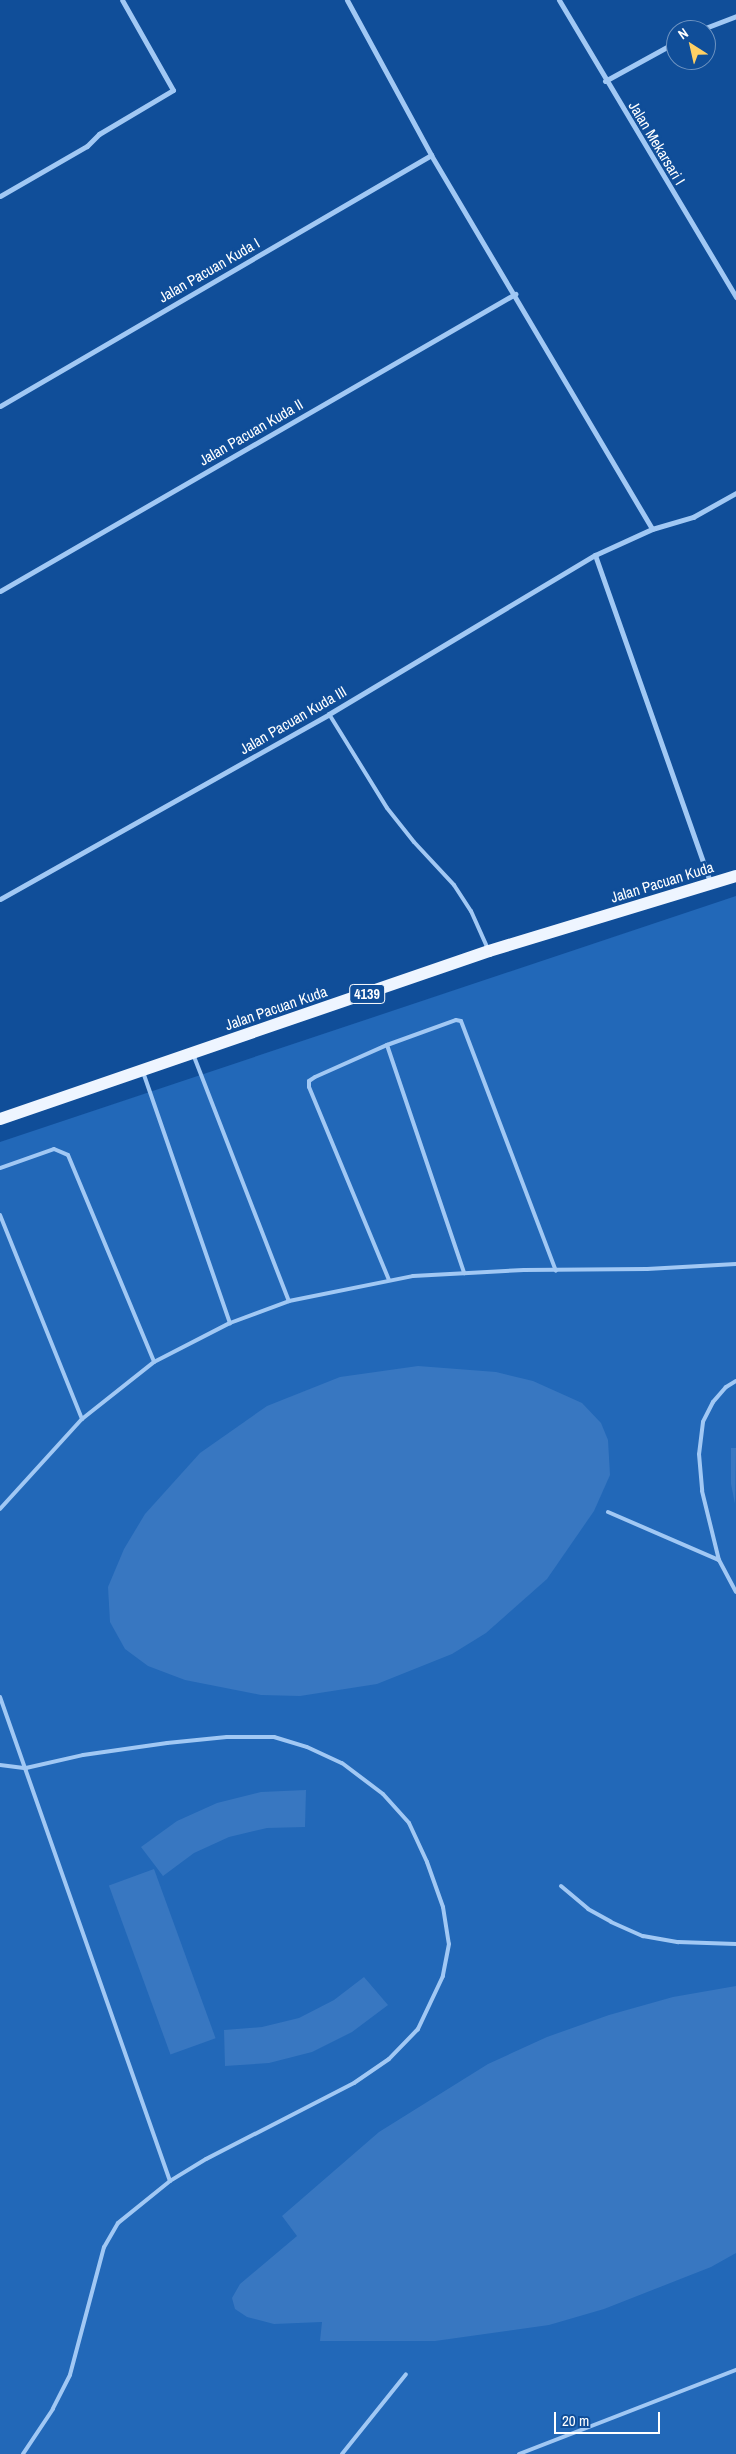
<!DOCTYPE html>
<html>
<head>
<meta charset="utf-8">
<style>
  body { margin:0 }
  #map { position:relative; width:736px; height:2454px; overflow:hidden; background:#104e99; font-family:"Archivo Narrow",sans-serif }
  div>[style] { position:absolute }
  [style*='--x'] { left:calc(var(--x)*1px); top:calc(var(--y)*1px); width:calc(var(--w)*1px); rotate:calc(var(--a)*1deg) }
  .green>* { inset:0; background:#2268b8 }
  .building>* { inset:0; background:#3877c1; transform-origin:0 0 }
  .service>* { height:4px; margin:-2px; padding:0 2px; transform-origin:2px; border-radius:2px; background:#a1c8f4 }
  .minor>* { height:5px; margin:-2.5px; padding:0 2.5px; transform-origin:2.5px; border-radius:2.5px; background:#a1c8f4 }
  .primary>* { height:12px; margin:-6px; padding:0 6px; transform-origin:6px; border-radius:6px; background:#eef5ff }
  span { translate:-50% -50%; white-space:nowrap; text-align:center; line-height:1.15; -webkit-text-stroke:4.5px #104e99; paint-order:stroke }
  .shield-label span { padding:1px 4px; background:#104e99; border:1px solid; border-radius:4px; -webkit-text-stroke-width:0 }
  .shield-label { font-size:14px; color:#fff; font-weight:700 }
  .street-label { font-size:15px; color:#fff }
  .north { position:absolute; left:666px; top:20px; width:50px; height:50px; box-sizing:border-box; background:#104e99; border:1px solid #7095c2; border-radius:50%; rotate:325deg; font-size:14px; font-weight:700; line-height:20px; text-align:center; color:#fff }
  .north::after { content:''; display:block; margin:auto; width:18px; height:22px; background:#ffd064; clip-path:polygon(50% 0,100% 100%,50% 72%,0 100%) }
  .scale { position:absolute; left:554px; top:2412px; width:106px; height:22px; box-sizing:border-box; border:2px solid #fff; border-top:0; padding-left:6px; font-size:15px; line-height:18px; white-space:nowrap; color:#fff; -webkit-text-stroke:4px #104e99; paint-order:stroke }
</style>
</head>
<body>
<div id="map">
  <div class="green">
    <div style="clip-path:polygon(736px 896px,736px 2454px,0 2454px,0 1142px)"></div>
  </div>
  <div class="building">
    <div style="clip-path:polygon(418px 1366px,496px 1372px,533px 1381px,582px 1403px,601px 1423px,608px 1440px,610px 1475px,594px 1511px,547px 1579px,486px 1633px,452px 1654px,377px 1684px,300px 1696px,261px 1695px,185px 1680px,148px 1666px,125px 1649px,110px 1622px,108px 1587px,124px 1549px,145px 1514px,200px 1453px,267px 1406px,340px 1377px)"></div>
    <div style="clip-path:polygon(731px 1448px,736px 1448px,735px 1504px,731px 1484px)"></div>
    <div style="clip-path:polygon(306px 1790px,305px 1827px,267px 1828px,229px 1837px,194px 1853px,163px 1876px,141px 1847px,177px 1821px,217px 1803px,261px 1792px)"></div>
    <div style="left:154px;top:1869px;width:180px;height:48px;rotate:70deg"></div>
    <div style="clip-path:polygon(364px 1977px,388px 2005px,352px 2032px,312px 2052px,269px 2063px,225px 2066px,224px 2030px,262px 2027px,299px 2018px,334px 2000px)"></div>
    <div style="clip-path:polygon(736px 1986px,736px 2253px,711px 2267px,604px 2309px,549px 2325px,435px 2341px,320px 2341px,322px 2322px,274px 2324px,247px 2317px,235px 2309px,232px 2298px,240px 2284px,297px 2236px,282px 2216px,379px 2132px,488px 2064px,547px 2037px,609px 2015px,673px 1997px)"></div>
  </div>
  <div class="service">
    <div style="--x:329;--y:714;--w:110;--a:58.3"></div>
    <div style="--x:387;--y:808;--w:43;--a:51.5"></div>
    <div style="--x:414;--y:842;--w:59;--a:47.1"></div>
    <div style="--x:454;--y:885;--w:31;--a:57"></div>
    <div style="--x:471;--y:911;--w:42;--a:65.9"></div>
    <div style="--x:387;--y:1045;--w:241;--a:71.3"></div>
    <div style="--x:193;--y:1054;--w:265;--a:68.8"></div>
    <div style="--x:143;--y:1072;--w:266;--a:70.9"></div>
    <div style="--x:0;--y:1168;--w:57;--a:-19.4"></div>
    <div style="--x:54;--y:1149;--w:15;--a:23"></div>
    <div style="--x:68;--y:1155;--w:224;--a:67.4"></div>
    <div style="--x:0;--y:1215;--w:220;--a:68.1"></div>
    <div style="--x:389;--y:1280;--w:209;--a:-112.5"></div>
    <div style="--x:309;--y:1087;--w:6;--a:-90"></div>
    <div style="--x:309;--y:1081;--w:7;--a:-34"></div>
    <div style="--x:315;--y:1077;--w:79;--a:-24"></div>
    <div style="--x:387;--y:1045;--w:73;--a:-19.9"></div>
    <div style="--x:456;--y:1020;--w:5;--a:11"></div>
    <div style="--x:461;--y:1021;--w:267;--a:69.2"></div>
    <div style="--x:736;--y:1381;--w:12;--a:149"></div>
    <div style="--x:726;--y:1387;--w:20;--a:131"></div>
    <div style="--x:713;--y:1402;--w:22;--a:117"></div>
    <div style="--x:703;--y:1422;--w:32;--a:97"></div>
    <div style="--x:699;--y:1454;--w:37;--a:85"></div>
    <div style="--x:702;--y:1491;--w:71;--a:76.2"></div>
    <div style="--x:719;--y:1560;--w:36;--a:62"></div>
    <div style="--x:0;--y:1509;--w:122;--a:-47.7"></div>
    <div style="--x:82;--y:1419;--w:92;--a:-38.4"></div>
    <div style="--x:154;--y:1362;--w:85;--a:-27.2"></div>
    <div style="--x:230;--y:1323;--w:63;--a:-20.4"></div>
    <div style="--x:289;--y:1301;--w:126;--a:-11.4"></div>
    <div style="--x:413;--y:1276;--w:111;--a:-3.1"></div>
    <div style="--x:524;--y:1270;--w:123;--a:-0.5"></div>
    <div style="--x:647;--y:1269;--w:89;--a:-3.2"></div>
    <div style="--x:608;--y:1512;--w:121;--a:23.4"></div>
    <div style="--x:0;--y:1697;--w:513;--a:70.65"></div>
    <div style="--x:0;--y:1765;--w:26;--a:7"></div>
    <div style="--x:26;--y:1768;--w:58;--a:-12.8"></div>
    <div style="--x:83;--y:1755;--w:85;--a:-8.1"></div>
    <div style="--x:167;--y:1743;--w:60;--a:-5.7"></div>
    <div style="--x:227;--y:1737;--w:47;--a:0"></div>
    <div style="--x:274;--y:1737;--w:34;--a:17"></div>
    <div style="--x:307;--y:1747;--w:38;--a:25"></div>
    <div style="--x:342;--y:1763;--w:51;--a:37.1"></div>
    <div style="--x:383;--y:1794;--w:39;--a:48"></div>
    <div style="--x:409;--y:1823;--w:43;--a:65.2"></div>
    <div style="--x:427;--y:1862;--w:48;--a:70.4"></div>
    <div style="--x:443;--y:1907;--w:37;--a:81"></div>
    <div style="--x:449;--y:1944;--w:33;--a:101"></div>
    <div style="--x:443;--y:1976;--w:59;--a:115.3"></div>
    <div style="--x:418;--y:2029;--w:42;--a:134"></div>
    <div style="--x:389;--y:2059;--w:42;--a:145.6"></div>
    <div style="--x:354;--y:2083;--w:166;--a:152.8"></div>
    <div style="--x:206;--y:2159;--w:42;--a:148.6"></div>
    <div style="--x:170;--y:2181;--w:67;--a:141.1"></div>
    <div style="--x:118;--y:2223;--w:28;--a:120"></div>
    <div style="--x:104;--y:2247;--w:132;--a:104.9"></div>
    <div style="--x:70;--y:2375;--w:38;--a:117"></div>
    <div style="--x:53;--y:2409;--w:54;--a:123.7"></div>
    <div style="--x:561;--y:1886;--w:35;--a:40"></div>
    <div style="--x:588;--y:1909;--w:26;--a:29"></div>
    <div style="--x:611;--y:1922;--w:35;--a:24"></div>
    <div style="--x:643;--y:1936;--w:36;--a:10"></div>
    <div style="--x:678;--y:1942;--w:58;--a:2"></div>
    <div style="--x:342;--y:2454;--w:102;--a:-51.3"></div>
    <div style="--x:519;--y:2454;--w:233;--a:-21.2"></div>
  </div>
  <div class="minor">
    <div style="--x:347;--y:0;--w:176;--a:61.5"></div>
    <div style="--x:431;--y:155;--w:434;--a:59.4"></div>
    <div style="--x:559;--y:0;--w:346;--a:59.2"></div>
    <div style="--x:700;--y:30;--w:39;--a:-21"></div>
    <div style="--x:605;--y:81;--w:81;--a:-28.8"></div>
    <div style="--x:0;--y:196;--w:100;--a:-29.9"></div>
    <div style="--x:87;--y:146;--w:17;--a:-45"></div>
    <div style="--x:99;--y:134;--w:86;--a:-30.7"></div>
    <div style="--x:173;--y:90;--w:103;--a:-119.5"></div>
    <div style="--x:0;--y:406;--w:499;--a:-30.2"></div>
    <div style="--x:595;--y:555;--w:347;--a:70.6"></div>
    <div style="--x:0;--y:591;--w:595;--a:-29.97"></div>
    <div style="--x:0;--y:899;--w:377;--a:-29.3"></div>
    <div style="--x:329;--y:714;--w:310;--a:-30.9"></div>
    <div style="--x:595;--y:555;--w:63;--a:-24.5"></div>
    <div style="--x:652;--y:529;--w:43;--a:-16.3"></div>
    <div style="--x:693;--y:517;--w:49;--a:-29.2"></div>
  </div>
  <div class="primary">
    <div style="--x:0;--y:1119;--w:517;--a:-18.96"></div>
    <div style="--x:489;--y:951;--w:258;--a:-16.9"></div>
  </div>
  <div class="shield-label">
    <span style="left:367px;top:994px">4139</span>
  </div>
  <div class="street-label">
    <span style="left:657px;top:143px;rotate:59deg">Jalan Mekarsari I</span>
    <span style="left:209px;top:270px;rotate:-30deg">Jalan Pacuan Kuda I</span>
    <span style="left:251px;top:432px;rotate:-30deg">Jalan Pacuan Kuda II</span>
    <span style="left:293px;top:720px;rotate:-30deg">Jalan Pacuan Kuda III</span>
    <span style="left:662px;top:882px;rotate:-17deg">Jalan Pacuan Kuda</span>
    <span style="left:276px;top:1008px;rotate:-19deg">Jalan Pacuan Kuda</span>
  </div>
  <div class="north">N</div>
  <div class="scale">20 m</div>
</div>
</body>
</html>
